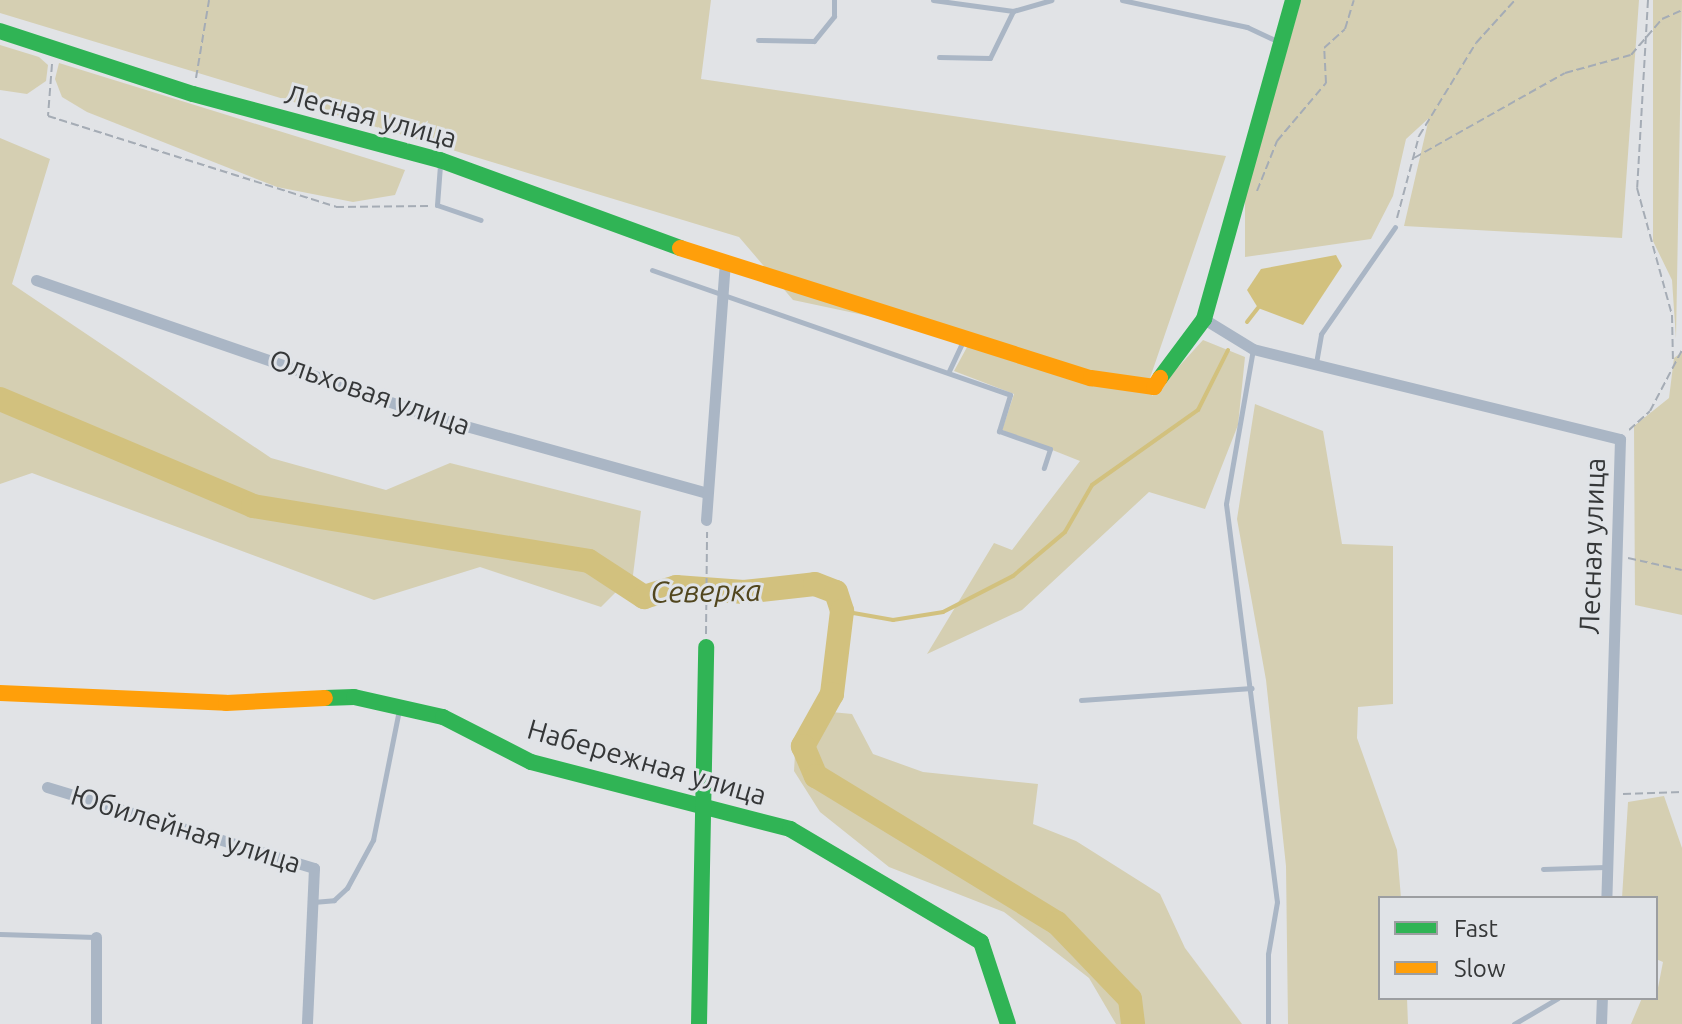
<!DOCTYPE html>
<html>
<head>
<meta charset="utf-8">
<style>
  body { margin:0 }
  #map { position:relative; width:1682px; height:1024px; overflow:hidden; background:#e1e3e6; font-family:Ubuntu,sans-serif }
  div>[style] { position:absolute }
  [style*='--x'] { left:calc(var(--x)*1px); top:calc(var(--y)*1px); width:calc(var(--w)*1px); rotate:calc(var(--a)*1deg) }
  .green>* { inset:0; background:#d5cfb2 }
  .water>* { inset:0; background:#d2c17e }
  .stream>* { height:4px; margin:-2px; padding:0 2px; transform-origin:2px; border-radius:2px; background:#d2c17e }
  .river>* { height:24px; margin:-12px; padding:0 12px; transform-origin:12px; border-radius:12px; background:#d2c17e }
  .path>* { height:2px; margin-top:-1px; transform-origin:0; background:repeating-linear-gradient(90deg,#a5acb5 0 8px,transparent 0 12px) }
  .lane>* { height:5px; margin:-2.5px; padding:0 2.5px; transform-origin:2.5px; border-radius:2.5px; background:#aab6c5 }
  .street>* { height:11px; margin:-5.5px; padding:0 5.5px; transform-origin:5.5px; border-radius:5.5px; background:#aab6c5 }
  .fast>* { height:16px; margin:-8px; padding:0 8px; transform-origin:8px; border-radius:8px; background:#30b455 }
  .slow>* { height:16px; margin:-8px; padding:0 8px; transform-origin:8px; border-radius:8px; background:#ff9f0a }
  span { translate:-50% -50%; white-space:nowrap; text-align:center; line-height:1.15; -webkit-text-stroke:6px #e0e3e7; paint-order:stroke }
  .street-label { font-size:28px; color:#353738 }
  .water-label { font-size:30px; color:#51461e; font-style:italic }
  .legend { position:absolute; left:1378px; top:896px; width:280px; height:104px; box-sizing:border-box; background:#e0e3e7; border:2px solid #9c9ea1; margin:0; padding:10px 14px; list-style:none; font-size:24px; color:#353738 }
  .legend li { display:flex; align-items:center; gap:16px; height:40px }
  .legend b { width:40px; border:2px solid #9c9ea1 }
</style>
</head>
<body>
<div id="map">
  <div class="green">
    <div style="clip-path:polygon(0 0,711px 0,701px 79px,1226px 156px,1150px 378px,1152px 396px,1203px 340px,1245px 357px,1238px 425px,1205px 509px,1149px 492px,1022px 610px,927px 654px,994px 543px,1012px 550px,1080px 461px,1002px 430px,1014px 394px,954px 371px,972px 338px,793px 300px,739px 237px,0 13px)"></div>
    <div style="clip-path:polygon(1301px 0,1639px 0,1622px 238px,1404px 226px,1429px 118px,1406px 139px,1393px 196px,1371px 239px,1245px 257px,1245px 198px)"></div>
    <div style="clip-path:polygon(1653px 0,1682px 0,1676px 339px,1672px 280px,1653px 241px)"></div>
    <div style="clip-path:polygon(0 45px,39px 57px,48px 65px,46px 81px,27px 94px,0 90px)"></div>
    <div style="clip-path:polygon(59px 63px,405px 170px,395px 195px,353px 202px,277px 187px,87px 112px,62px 97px,55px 79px)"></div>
    <div style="clip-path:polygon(0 138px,50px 159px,12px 284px,271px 458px,386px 490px,450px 463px,641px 511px,633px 575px,601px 607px,480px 567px,374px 600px,32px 473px,0 484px)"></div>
    <div style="clip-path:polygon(1682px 352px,1682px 615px,1635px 605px,1634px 426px,1669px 398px,1674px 358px)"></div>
    <div style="clip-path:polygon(1255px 404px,1323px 431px,1342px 544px,1393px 546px,1393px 704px,1358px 707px,1357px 738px,1397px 850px,1401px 898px,1380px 898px,1380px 998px,1407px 998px,1408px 1024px,1288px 1024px,1286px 866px,1266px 680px,1237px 519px)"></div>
    <div style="clip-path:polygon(811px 710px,852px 714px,873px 754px,923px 772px,1038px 784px,1033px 824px,1076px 841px,1160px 894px,1185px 948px,1242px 1024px,1116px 1024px,1089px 978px,1004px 912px,889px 867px,820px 812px,794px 771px,796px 737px)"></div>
    <div style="clip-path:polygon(1664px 796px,1682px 848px,1682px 1024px,1631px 1024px,1642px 998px,1656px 998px,1663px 962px,1656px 959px,1656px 898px,1622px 898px,1628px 802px)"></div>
  </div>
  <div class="water">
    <div style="clip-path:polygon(1336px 255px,1342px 266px,1303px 325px,1258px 308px,1247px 290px,1261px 269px)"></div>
  </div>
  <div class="stream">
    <div style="--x:1247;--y:322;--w:18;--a:-52"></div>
    <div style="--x:842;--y:611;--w:52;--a:10"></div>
    <div style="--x:893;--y:620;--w:51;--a:-9.1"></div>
    <div style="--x:943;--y:612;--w:79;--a:-27.2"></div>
    <div style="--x:1013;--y:576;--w:68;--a:-40.2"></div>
    <div style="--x:1065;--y:532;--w:54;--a:-60.1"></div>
    <div style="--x:1092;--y:485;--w:130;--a:-35.3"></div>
    <div style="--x:1198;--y:410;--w:67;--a:-63.4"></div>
  </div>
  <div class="river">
    <div style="--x:0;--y:399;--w:275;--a:22.9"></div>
    <div style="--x:253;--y:506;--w:340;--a:9.3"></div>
    <div style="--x:589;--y:561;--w:66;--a:33.2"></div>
    <div style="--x:644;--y:597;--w:34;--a:-17"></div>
    <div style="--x:676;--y:587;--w:68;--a:4.2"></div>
    <div style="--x:744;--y:592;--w:71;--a:-6.4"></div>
    <div style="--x:815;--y:584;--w:22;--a:21"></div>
    <div style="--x:836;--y:592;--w:20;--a:72"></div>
    <div style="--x:842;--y:611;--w:84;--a:96.9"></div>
    <div style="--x:832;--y:694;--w:60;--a:119.1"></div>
    <div style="--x:803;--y:746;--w:33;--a:67"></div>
    <div style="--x:816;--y:776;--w:282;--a:31.4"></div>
    <div style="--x:1057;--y:923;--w:105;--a:46.2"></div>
    <div style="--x:1130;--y:999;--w:25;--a:83"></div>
  </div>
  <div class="path">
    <div style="--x:1648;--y:0;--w:188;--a:93.3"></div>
    <div style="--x:1637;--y:188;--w:132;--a:74.6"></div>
    <div style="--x:1672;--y:315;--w:48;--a:88.8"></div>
    <div style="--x:52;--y:64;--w:52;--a:94.4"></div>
    <div style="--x:48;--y:116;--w:302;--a:17.5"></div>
    <div style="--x:336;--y:207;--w:92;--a:-0.6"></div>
    <div style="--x:196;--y:78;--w:79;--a:-80.5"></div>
    <div style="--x:1414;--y:158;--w:173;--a:-29.4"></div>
    <div style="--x:1565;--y:73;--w:68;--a:-15.3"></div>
    <div style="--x:1631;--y:55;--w:48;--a:-49.3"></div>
    <div style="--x:1662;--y:19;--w:22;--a:-24"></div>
    <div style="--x:1257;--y:191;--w:54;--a:-68.2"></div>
    <div style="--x:1277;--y:141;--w:76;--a:-49.8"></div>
    <div style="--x:1326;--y:83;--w:35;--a:-93"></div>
    <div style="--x:1324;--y:48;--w:28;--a:-42"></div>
    <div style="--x:1345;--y:29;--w:30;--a:-73"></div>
    <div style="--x:1397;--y:218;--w:85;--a:-75"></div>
    <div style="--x:1419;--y:136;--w:109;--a:-58.5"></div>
    <div style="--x:1476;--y:43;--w:58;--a:-47.8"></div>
    <div style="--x:1629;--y:430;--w:28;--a:-42"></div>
    <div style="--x:1650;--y:411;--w:69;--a:-62.3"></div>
    <div style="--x:1628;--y:558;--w:55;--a:12.5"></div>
    <div style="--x:706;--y:634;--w:102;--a:-89.4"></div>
    <div style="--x:1623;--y:794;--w:59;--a:-1.9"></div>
  </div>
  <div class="lane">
    <div style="--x:933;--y:0;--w:81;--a:7.8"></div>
    <div style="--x:1013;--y:11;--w:40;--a:-16"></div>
    <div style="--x:1122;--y:0;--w:128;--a:12.2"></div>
    <div style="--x:1247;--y:27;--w:33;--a:25"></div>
    <div style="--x:758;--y:40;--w:56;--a:1"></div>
    <div style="--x:814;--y:41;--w:32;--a:-51"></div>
    <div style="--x:834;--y:16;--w:16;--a:-90"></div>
    <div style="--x:939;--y:57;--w:51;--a:1.1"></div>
    <div style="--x:990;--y:58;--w:52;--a:-63.9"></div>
    <div style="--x:440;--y:165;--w:40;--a:94.3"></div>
    <div style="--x:437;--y:205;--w:46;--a:18.8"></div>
    <div style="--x:652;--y:270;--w:379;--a:19.2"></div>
    <div style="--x:1010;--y:395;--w:38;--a:107"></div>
    <div style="--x:999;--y:431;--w:54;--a:19.4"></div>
    <div style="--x:1050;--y:449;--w:20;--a:108"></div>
    <div style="--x:1253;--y:349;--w:157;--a:99.9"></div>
    <div style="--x:1226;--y:504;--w:401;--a:82.7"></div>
    <div style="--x:1277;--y:902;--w:53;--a:99.8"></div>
    <div style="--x:1268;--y:954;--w:70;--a:90"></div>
    <div style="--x:1316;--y:363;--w:29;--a:-80"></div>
    <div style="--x:1321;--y:334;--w:130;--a:-55.3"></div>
    <div style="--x:949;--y:371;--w:33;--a:-65"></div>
    <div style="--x:1081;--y:700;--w:171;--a:-4"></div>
    <div style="--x:1543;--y:869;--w:62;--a:-1.8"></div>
    <div style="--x:313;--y:902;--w:21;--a:-5"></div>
    <div style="--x:334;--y:900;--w:18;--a:-43"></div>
    <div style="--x:347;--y:888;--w:55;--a:-61.6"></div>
    <div style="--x:373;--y:840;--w:133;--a:-78.7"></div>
    <div style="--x:0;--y:934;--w:95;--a:1.8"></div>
    <div style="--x:1514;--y:1024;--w:51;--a:-30.6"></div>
  </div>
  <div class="street">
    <div style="--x:36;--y:280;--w:424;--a:19"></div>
    <div style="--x:437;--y:418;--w:280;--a:15.5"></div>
    <div style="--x:1204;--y:319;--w:57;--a:31.5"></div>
    <div style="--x:1253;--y:349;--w:378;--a:13.8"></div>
    <div style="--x:1620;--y:439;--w:459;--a:91.7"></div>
    <div style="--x:706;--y:520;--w:257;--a:-85.8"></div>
    <div style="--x:47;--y:787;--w:279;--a:16.9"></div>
    <div style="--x:314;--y:868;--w:156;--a:92.6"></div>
    <div style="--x:96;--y:1024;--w:87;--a:-90"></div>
    <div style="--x:1601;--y:1024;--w:26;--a:-88"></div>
  </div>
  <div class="fast">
    <div style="--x:0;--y:31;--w:203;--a:18.1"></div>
    <div style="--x:193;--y:94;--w:256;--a:15"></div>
    <div style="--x:440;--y:160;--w:256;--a:20.1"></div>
    <div style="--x:1160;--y:378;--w:74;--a:-53.3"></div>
    <div style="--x:1204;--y:319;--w:331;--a:-74.4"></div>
    <div style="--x:325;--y:698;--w:29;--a:-2"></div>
    <div style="--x:354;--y:697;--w:91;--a:12.7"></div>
    <div style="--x:443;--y:717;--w:99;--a:27.1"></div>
    <div style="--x:531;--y:762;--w:268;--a:14.5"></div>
    <div style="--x:790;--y:829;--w:222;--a:30.6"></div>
    <div style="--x:981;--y:942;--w:86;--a:71.8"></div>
    <div style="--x:699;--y:1024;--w:377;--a:-88.9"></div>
  </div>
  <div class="slow">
    <div style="--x:680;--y:248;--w:431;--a:17.6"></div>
    <div style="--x:1091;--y:378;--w:64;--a:8.1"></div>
    <div style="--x:1154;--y:387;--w:11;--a:-56"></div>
    <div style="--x:0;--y:693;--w:226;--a:2.5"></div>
    <div style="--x:226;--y:703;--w:99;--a:-2.9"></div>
  </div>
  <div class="street-label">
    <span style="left:371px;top:116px;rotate:15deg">Лесная улица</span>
    <span style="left:370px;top:392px;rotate:19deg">Ольховая улица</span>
    <span style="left:1592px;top:546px;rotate:-88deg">Лесная улица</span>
    <span style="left:647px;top:762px;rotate:16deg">Набережная улица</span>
    <span style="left:186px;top:829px;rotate:17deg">Юбилейная улица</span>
  </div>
  <div class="water-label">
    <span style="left:706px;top:591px;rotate:-1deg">Северка</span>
  </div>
  <ul class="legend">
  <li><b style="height:10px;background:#30b455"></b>Fast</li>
  <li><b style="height:10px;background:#ff9f0a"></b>Slow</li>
  </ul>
</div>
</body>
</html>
